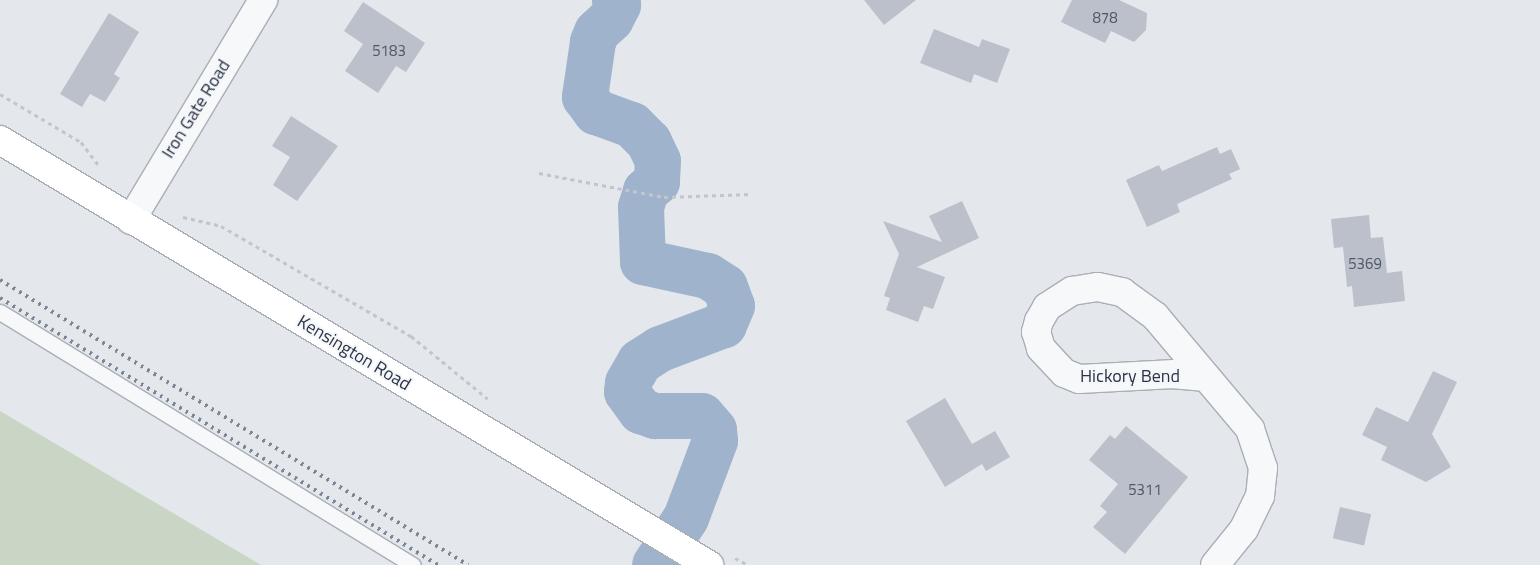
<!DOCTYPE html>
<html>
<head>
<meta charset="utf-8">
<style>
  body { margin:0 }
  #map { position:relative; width:1540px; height:565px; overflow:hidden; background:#e4e7ec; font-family:"Titillium Web",sans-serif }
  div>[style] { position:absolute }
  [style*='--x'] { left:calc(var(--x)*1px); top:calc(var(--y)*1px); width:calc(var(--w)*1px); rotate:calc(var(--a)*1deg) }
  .green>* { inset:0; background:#c9d6c5 }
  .river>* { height:46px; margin:-23px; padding:0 23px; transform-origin:23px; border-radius:23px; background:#9fb4cc }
  .building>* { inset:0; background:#bbc0ca; transform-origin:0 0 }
  .path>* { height:3px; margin-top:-1.5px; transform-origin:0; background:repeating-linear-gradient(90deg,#c2c5cb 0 4px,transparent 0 8px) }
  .roads { filter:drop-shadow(1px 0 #a9aeb7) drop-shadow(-1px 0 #a9aeb7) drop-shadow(0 1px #a9aeb7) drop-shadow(0 -1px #a9aeb7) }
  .lane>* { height:15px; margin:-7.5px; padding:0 7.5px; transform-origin:7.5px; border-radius:7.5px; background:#f7f8fa }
  .street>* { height:28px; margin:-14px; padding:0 14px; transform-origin:14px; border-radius:14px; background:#f7f8fa }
  .secondary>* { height:28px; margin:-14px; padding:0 14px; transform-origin:14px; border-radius:14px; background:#fff }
  .rail>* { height:4px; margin-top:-2px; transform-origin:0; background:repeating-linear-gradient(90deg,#7d8696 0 2.5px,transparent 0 7.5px) }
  span { translate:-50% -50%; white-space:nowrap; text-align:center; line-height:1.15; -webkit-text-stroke:4px #f4f6f9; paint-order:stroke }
  .number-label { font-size:15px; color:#4f5766 }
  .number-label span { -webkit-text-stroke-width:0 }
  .street-label { font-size:18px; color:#2b3445 }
</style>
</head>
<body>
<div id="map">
  <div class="green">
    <div style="clip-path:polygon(0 411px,261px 565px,0 565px)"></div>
  </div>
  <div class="river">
    <div style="--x:615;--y:0;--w:6;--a:59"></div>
    <div style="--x:618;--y:5;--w:16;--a:117"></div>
    <div style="--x:611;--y:19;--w:19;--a:137"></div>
    <div style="--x:597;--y:32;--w:11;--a:112"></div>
    <div style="--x:593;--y:42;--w:56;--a:98.3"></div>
    <div style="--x:585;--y:97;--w:19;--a:54"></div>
    <div style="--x:596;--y:112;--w:38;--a:20"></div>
    <div style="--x:632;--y:125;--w:24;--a:45"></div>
    <div style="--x:649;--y:142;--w:21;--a:65"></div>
    <div style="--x:658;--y:161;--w:21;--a:93"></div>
    <div style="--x:657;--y:182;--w:14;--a:141"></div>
    <div style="--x:646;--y:191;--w:17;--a:107"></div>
    <div style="--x:641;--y:207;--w:55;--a:87.9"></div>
    <div style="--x:643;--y:262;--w:66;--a:12.2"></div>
    <div style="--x:708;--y:276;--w:20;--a:33"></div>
    <div style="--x:725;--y:287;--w:20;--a:70"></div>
    <div style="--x:732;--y:306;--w:21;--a:113"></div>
    <div style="--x:724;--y:325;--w:68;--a:159.4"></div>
    <div style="--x:660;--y:349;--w:24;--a:147"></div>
    <div style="--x:640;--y:362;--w:24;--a:120"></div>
    <div style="--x:628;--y:383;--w:9;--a:96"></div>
    <div style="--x:627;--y:392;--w:24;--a:54"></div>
    <div style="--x:641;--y:411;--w:15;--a:20"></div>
    <div style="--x:655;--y:416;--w:47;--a:0"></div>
    <div style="--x:702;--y:416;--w:18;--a:49"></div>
    <div style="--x:714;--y:430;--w:11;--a:85"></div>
    <div style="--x:715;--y:441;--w:82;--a:110.6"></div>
    <div style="--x:686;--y:518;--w:56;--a:123.4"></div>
  </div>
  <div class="building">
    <div style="clip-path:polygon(864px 0,916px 0,884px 25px)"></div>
    <div style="clip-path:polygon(1072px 0,1119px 0,1147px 13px,1146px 30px,1134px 42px,1111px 31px,1105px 43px,1061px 22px)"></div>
    <div style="clip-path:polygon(363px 2px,425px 43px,406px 72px,396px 66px,378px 93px,345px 71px,363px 44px,344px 31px)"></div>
    <div style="clip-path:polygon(109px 13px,139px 32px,114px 74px,120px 78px,105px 102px,90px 94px,82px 107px,60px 94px)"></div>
    <div style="clip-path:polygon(934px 29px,979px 47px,982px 39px,1010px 49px,997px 83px,974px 74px,971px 83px,920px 63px)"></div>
    <div style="clip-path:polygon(291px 116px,338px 146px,297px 201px,273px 185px,290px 157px,272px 146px)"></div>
    <div style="clip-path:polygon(1217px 147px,1220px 154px,1231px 149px,1240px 169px,1229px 174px,1232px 179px,1177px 204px,1180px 212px,1147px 227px,1126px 180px,1159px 165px,1162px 171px)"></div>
    <div style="clip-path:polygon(962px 201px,979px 238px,917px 267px,945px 277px,933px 309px,924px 306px,918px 322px,886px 310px,890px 298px,884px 296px,899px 254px,883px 221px,942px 242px,929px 216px)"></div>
    <div style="clip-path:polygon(1369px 215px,1371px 238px,1383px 237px,1387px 273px,1402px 271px,1405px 301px,1354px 307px,1352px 286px,1347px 287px,1343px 247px,1334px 248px,1331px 219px)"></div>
    <div style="clip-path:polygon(1433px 371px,1457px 382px,1432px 434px,1451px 467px,1426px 482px,1381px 460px,1387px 447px,1362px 435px,1376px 407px,1408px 422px)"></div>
    <div style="clip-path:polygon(945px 398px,972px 444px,995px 431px,1010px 457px,986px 471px,982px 464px,945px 487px,906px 421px)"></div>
    <div style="clip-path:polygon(1126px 426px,1188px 477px,1125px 554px,1093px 527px,1107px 512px,1100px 506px,1118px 484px,1089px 460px,1110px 435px,1115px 439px)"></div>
    <div style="left:1340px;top:507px;width:32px;height:32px;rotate:13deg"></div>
  </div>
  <div class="path">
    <div style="--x:0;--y:94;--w:94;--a:30.7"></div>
    <div style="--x:81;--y:142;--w:30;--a:53"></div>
    <div style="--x:539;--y:173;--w:127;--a:10.9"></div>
    <div style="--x:664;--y:197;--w:88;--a:-2"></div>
    <div style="--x:183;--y:217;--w:39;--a:13"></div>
    <div style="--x:221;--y:226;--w:220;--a:30.1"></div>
    <div style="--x:411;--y:336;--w:99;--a:39.3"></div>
    <div style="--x:735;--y:558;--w:15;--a:28"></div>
  </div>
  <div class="roads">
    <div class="lane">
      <div style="--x:0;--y:312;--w:484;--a:31.5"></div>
    </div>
    <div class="street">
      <div style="--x:131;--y:220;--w:257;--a:-59"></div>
      <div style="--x:1206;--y:377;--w:32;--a:-175"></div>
      <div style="--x:1174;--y:374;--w:95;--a:177"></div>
      <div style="--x:1079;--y:379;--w:16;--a:-158"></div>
      <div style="--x:1064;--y:373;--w:34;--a:-133"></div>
      <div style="--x:1041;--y:348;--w:17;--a:-107"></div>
      <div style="--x:1036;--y:332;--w:11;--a:-75"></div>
      <div style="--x:1039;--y:321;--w:16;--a:-60"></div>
      <div style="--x:1047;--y:307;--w:30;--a:-33"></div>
      <div style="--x:1072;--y:291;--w:26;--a:-9"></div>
      <div style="--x:1098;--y:287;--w:25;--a:12"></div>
      <div style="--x:1122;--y:292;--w:41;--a:36"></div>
      <div style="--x:1155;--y:316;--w:148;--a:49.9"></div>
      <div style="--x:1250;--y:429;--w:41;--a:71.6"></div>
      <div style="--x:1263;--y:468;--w:28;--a:96"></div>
      <div style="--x:1260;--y:496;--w:37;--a:116"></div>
      <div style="--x:1244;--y:529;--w:46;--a:128.9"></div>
    </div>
    <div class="secondary">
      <div style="--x:0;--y:140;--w:827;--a:30.94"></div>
    </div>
  </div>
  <div class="rail">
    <div style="--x:0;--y:280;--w:548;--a:31.34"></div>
    <div style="--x:0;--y:298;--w:513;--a:31.37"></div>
  </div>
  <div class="number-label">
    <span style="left:1105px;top:18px">878</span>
    <span style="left:389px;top:51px">5183</span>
    <span style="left:1365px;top:264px">5369</span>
    <span style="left:1145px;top:490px">5311</span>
  </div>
  <div class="street-label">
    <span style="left:196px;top:109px;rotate:-58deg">Iron Gate Road</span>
    <span style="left:354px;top:353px;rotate:31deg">Kensington Road</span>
    <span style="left:1130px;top:376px">Hickory Bend</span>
  </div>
</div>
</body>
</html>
